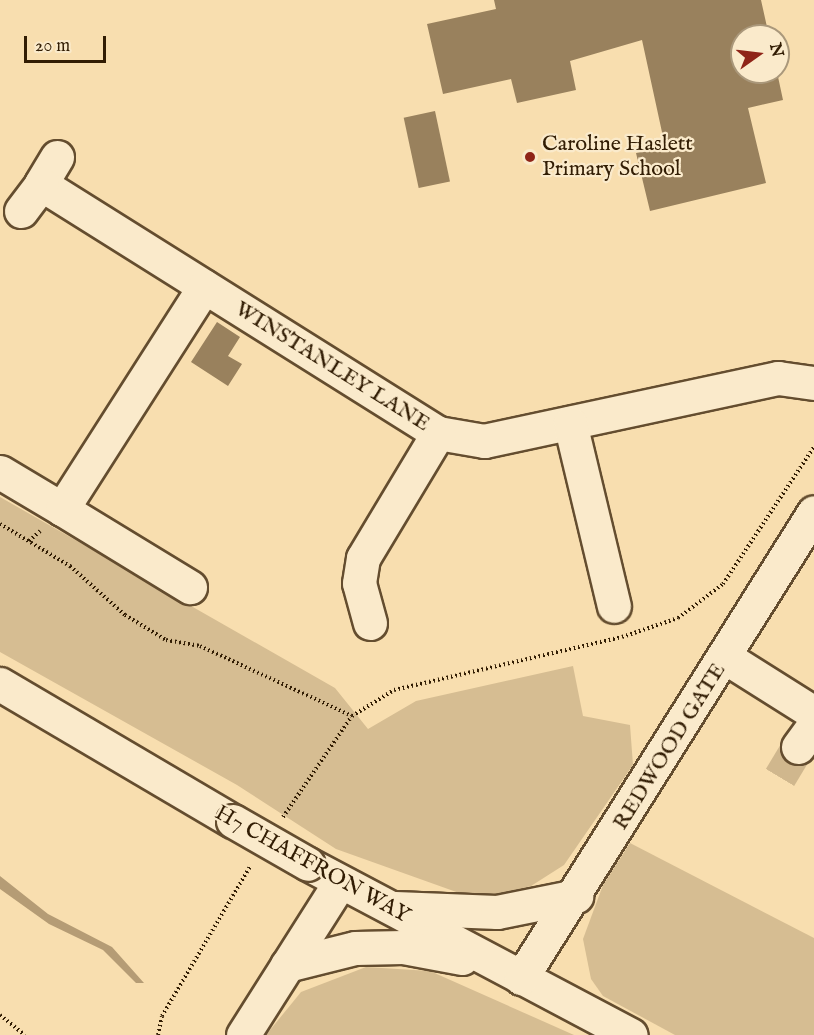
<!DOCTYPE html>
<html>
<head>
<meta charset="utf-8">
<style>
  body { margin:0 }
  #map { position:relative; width:814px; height:1035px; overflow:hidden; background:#f8deaf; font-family:"IM FELL English",serif }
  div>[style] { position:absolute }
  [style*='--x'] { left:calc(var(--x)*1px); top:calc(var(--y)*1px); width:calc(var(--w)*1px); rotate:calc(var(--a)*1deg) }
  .green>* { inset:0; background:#d6bd92 }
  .water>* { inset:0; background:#b59c75 }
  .building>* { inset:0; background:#99815d; transform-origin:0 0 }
  .minor-tunnel>* { height:33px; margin-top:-16.5px; transform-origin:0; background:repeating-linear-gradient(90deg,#d0b78d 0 33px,transparent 0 49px) }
  .path>* { height:4px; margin-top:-2px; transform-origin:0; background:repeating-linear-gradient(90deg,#321d04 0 1.5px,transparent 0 4.5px) }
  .roads { filter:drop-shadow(2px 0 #644d2f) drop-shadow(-2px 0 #644d2f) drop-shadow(0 2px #644d2f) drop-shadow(0 -2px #644d2f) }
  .minor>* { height:33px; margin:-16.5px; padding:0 16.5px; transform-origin:16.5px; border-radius:16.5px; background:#faeacb }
  .bridges { filter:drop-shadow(2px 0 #644d2f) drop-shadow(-2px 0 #644d2f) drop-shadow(0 2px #644d2f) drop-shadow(0 -2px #644d2f) }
  .minor-bridge>* { height:33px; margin:-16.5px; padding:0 16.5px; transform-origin:16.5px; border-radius:16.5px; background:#faeacb }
  .dots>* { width:16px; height:16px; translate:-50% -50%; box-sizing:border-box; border:3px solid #faeacb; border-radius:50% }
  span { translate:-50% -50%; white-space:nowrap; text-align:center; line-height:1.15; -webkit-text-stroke:4.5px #faeacb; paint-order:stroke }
  .poi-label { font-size:22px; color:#321d04 }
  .left { translate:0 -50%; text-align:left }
  .street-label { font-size:22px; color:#321d04 }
  .north { position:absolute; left:730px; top:24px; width:60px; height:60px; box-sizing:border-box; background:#faeacb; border:2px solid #aa987b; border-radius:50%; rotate:76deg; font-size:16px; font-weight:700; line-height:24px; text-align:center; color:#321d04 }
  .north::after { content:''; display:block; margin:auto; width:21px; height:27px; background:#8f2418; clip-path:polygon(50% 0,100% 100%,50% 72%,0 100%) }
  .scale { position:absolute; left:24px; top:36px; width:82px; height:27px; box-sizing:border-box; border:3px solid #321d04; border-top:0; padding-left:8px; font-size:18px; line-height:21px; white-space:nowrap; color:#321d04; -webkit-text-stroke:4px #faeacb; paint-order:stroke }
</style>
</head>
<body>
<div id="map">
  <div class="green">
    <div style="clip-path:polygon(0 497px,335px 688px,368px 729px,416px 701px,573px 666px,583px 716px,630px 725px,633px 765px,564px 865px,531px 886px,476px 899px,336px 849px,237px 785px,0 652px)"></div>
    <div style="clip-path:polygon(630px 843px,814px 938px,814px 1035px,675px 1035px,603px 996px,591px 979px,583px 939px,603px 885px)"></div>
    <div style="clip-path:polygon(366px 967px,430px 971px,574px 1035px,266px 1035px,301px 992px)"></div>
  </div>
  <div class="water">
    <div style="clip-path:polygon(0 876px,48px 914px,112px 947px,144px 983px,136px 983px,103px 950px,49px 924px,0 889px)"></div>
  </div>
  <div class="building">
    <div style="clip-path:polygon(494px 0,761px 0,769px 36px,742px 36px,742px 72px,777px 72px,783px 100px,748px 108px,766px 183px,650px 211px,636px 153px,665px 146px,642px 40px,570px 61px,576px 90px,517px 103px,511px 79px,443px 94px,427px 24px,496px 9px)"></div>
    <div style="left:435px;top:111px;width:72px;height:32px;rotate:78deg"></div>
    <div style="clip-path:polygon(217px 322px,240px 337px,228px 356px,242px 364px,228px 386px,191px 362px)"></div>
  </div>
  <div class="minor-tunnel">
    <div style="--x:780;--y:777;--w:35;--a:-59"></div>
  </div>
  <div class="path">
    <div style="--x:0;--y:524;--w:82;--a:31"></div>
    <div style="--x:70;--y:566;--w:74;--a:41.7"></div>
    <div style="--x:125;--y:615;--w:48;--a:31.4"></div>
    <div style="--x:166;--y:640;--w:35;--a:10"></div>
    <div style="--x:200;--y:646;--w:167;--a:24.7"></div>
    <div style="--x:29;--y:541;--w:15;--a:-42"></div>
    <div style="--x:283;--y:817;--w:122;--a:-55.7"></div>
    <div style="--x:352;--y:716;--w:49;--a:-31.8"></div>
    <div style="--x:394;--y:690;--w:234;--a:-13.1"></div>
    <div style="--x:622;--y:637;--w:59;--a:-18.7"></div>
    <div style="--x:678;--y:618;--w:56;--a:-37.1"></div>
    <div style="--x:723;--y:584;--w:164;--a:-56.4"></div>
    <div style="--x:0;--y:1015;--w:32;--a:39"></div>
    <div style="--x:158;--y:1035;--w:19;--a:-78"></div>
    <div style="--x:162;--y:1016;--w:175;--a:-59.5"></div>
  </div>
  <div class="roads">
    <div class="minor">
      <div style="--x:57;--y:157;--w:31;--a:121"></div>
      <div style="--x:41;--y:184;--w:469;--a:32.1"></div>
      <div style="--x:438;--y:433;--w:47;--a:9.9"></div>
      <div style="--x:484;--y:441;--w:301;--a:-12.1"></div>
      <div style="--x:778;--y:378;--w:36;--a:8"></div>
      <div style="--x:21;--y:211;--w:34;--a:-53"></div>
      <div style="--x:570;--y:423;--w:188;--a:76.5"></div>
      <div style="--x:0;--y:472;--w:72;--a:30.8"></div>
      <div style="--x:62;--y:509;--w:264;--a:-57.4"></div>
      <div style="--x:62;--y:509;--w:150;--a:31.4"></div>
      <div style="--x:370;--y:623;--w:41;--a:-105.4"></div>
      <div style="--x:359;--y:583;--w:25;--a:-81"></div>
      <div style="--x:363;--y:558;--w:146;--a:-59"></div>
      <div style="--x:725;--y:657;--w:105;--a:32.2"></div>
      <div style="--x:0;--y:684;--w:270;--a:30.5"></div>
      <div style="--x:798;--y:747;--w:27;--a:-54"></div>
      <div style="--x:308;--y:864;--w:365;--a:27.9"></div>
      <div style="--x:395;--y:908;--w:102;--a:2.2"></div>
      <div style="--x:497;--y:912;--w:81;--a:-11.4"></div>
      <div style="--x:287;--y:965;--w:70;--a:-14"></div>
      <div style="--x:355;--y:948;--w:48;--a:-1.2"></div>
      <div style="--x:403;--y:947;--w:60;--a:10.6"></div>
      <div style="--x:521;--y:978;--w:550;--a:-57.84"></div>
      <div style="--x:243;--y:1035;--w:181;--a:-57.6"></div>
    </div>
  </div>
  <div class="bridges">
    <div class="minor-bridge">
      <div style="--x:233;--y:821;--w:86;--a:29.8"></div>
    </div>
  </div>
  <div class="dots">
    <div style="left:530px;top:157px;background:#8f2418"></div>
  </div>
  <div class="poi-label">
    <span class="left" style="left:542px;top:157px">Caroline Haslett<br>Primary School</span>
  </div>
  <div class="street-label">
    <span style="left:332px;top:367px;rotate:32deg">WINSTANLEY LANE</span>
    <span style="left:670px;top:747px;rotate:-58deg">REDWOOD GATE</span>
    <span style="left:312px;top:865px;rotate:29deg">H7 CHAFFRON WAY</span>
  </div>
  <div class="north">N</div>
  <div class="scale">20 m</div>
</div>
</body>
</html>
